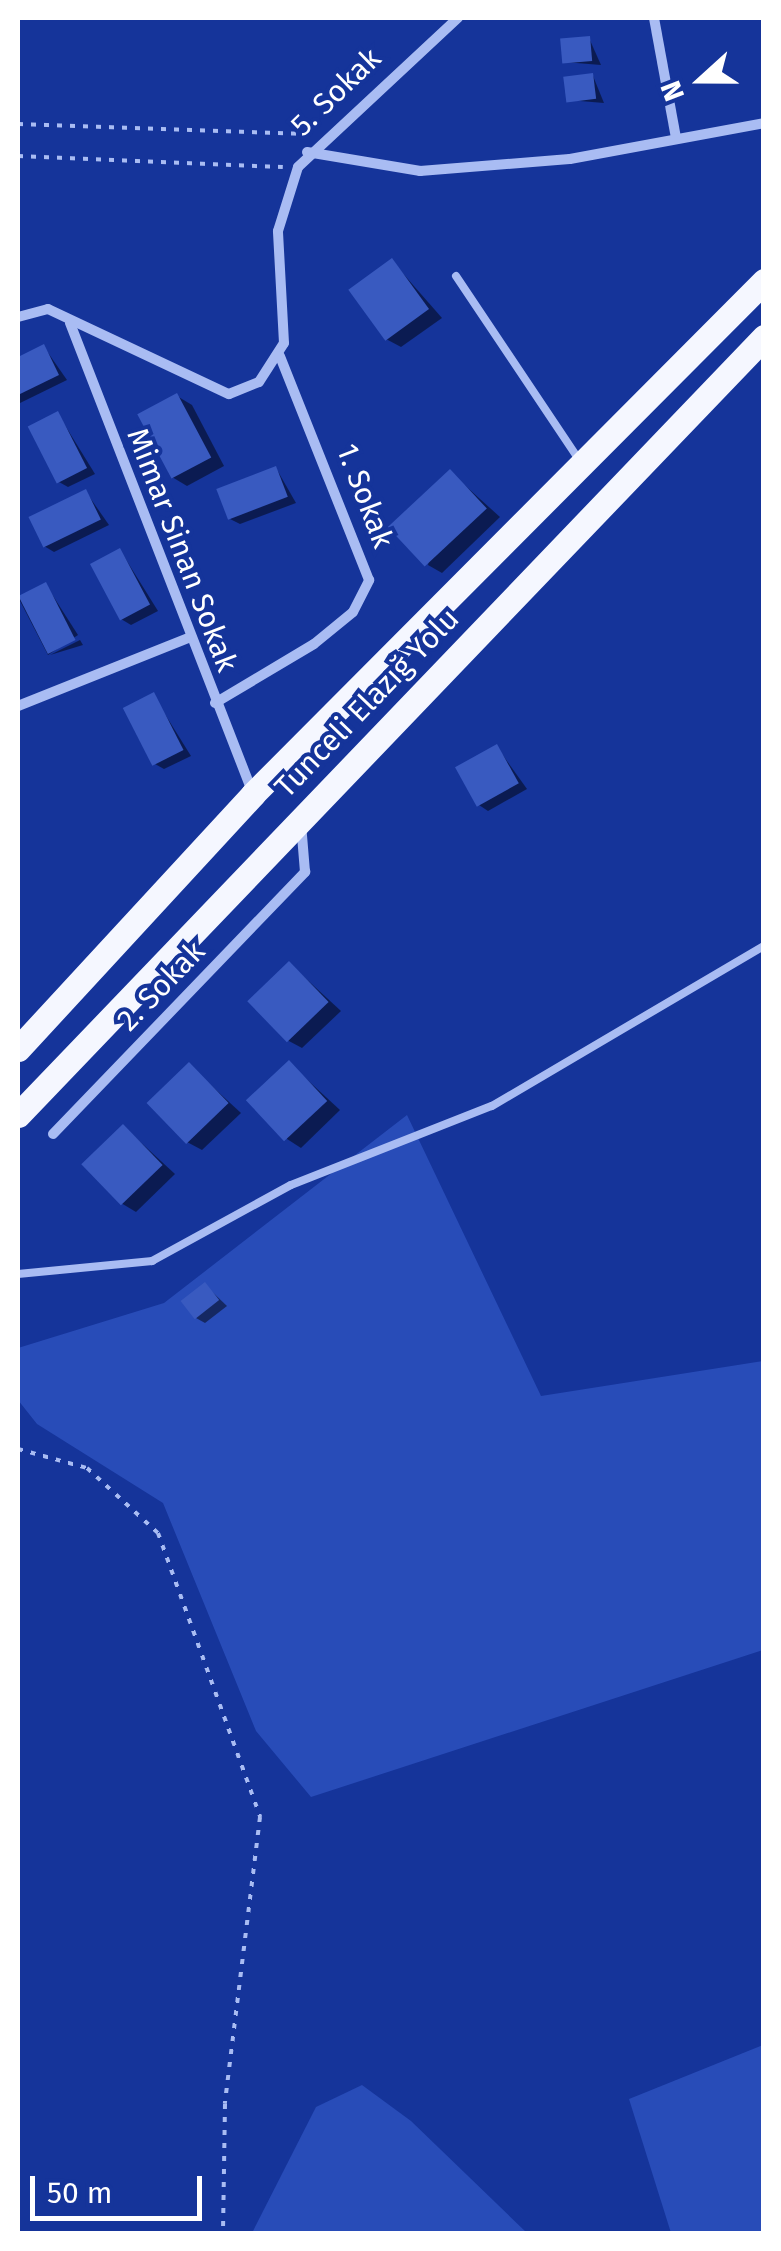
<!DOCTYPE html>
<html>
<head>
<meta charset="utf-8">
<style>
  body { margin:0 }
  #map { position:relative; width:781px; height:2251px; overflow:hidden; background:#15349a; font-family:"Fira Sans",sans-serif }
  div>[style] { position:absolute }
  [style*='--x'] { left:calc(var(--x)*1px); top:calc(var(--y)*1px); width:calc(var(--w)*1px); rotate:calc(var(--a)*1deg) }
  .green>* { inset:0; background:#284cb8 }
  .shadow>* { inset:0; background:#0007 }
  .building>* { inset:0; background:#395ac0; transform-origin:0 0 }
  .path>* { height:4px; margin-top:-2px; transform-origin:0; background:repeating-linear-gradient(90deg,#a9bcf3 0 5px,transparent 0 13px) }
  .lane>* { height:8px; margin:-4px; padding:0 4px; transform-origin:4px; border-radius:4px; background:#a9bcf3 }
  .street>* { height:10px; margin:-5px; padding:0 5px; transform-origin:5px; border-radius:5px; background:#a9bcf3 }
  .primary>* { height:25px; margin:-12.5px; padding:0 12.5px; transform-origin:12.5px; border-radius:12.5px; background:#f5f7ff }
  span { translate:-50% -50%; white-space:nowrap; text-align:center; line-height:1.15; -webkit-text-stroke:8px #15349a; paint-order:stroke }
  .street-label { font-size:30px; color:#fff }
  .frame { position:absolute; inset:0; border:20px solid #fff; pointer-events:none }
  .north { position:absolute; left:651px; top:30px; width:100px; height:100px; -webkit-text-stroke:8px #15349a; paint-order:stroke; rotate:249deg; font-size:28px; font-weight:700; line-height:40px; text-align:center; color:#fff }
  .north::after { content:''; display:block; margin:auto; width:35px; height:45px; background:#fff; clip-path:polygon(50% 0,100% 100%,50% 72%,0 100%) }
  .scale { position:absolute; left:30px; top:2176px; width:172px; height:45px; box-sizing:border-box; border:5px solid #fff; border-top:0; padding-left:12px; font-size:30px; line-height:35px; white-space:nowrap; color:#fff; -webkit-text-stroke:8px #15349a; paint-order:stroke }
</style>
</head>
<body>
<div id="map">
  <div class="green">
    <div style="clip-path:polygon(407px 1115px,541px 1396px,763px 1361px,763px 1650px,311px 1797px,256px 1731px,163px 1503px,37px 1424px,18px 1400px,18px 1348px,164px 1303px)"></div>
    <div style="clip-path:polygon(763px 2045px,763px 2233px,671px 2233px,629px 2099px)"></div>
    <div style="clip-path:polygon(362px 2085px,411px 2121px,527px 2233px,252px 2233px,316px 2107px)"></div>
  </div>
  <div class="shadow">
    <div style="clip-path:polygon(589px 38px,601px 65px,564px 62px)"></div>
    <div style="clip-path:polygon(593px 76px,604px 103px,568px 100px)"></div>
    <div style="clip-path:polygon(392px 261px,442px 318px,401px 347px,386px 339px)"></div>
    <div style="clip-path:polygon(44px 347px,67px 380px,18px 404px,18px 360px)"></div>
    <div style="clip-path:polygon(177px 396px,192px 405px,224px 466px,187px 486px,172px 477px)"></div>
    <div style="clip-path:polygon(58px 414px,95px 474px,68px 487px,59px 482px)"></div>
    <div style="clip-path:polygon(276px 468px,296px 503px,240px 524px,230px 519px)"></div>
    <div style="clip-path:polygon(450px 472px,500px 517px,442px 573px,428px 565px)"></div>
    <div style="clip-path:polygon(86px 492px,109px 525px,54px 552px,44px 546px)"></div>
    <div style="clip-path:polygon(120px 550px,158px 611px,131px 625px,121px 619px)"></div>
    <div style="clip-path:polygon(46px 585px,78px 635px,48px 655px,19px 599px)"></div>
    <div style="clip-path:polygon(80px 640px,83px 645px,50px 655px)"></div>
    <div style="clip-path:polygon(153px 695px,191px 756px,164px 769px,155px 764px)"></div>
    <div style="clip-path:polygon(497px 747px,527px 789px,488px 811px,479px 805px)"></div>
    <div style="clip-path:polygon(290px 964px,341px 1011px,302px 1048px,287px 1040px)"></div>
    <div style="clip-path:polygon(289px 1063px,340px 1110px,301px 1148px,287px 1139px)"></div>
    <div style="clip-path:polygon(190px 1066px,241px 1113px,202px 1150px,187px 1142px)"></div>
    <div style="clip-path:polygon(124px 1127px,175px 1174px,136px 1212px,121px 1203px)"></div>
    <div style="clip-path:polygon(205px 1285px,227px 1306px,205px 1323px,196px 1318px)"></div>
  </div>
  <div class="building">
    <div style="left:590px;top:36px;width:25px;height:30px;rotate:85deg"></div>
    <div style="left:593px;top:73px;width:26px;height:30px;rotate:83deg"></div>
    <div style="left:392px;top:258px;width:63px;height:54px;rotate:54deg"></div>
    <div style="clip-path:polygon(44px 344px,59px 375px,18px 395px,18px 357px)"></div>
    <div style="left:177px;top:393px;width:73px;height:45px;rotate:62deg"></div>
    <div style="left:58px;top:411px;width:64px;height:34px;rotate:63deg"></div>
    <div style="left:276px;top:466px;width:33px;height:64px;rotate:69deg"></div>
    <div style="left:450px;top:469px;width:54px;height:85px;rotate:47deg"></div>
    <div style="left:86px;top:489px;width:34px;height:64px;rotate:64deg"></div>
    <div style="left:120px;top:548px;width:64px;height:34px;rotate:62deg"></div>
    <div style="left:46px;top:582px;width:65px;height:31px;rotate:63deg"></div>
    <div style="left:154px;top:692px;width:65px;height:35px;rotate:63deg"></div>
    <div style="left:497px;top:744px;width:45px;height:48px;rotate:61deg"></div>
    <div style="left:289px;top:961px;width:57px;height:58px;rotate:46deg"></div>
    <div style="left:289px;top:1060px;width:56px;height:59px;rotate:47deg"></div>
    <div style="left:189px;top:1062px;width:57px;height:59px;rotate:46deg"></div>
    <div style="left:123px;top:1124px;width:57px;height:58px;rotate:46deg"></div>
    <div style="left:205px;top:1282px;width:23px;height:31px;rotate:52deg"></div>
  </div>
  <div class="path">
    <div style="--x:18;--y:124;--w:290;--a:2"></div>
    <div style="--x:18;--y:156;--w:265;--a:2.4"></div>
    <div style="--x:18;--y:1449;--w:72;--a:15.4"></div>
    <div style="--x:87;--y:1468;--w:96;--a:42.5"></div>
    <div style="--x:158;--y:1533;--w:302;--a:70.2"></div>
    <div style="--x:260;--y:1817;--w:289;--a:97"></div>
    <div style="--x:225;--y:2104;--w:130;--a:90.9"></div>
  </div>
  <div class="lane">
    <div style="--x:456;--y:276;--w:221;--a:56.2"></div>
    <div style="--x:18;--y:1274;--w:135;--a:-5.5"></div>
    <div style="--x:152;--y:1261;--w:158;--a:-28.7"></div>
    <div style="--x:291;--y:1185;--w:216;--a:-21.5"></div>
    <div style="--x:492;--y:1106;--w:316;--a:-30.5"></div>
  </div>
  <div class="street">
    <div style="--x:654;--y:18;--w:122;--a:79.6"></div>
    <div style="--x:307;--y:152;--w:115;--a:9.5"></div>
    <div style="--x:420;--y:171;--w:150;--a:-4.6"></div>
    <div style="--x:570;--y:159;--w:197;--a:-10.5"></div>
    <div style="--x:18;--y:317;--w:31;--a:-15"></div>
    <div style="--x:48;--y:309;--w:200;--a:25.2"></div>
    <div style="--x:229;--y:394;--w:32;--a:-22"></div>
    <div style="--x:259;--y:382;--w:46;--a:-57.3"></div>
    <div style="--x:284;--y:343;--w:112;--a:-93.1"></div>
    <div style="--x:278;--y:231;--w:67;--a:-72.6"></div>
    <div style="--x:298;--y:167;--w:219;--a:-43"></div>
    <div style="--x:70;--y:323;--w:502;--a:68.75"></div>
    <div style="--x:215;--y:703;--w:115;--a:-30.8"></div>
    <div style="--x:314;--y:644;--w:50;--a:-39.4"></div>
    <div style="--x:353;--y:612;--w:36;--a:-63"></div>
    <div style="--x:369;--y:580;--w:241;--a:-111.7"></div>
    <div style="--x:18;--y:706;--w:183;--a:-21.8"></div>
    <div style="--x:53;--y:1134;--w:364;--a:-46.1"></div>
    <div style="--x:305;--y:872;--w:49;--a:-94.7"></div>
  </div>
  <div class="primary">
    <div style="--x:18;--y:1049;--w:347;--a:-47.3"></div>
    <div style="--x:253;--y:794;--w:724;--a:-45.11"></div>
    <div style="--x:18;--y:1115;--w:1078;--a:-46.2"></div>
  </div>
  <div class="street-label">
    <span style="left:336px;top:92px;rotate:-44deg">5. Sokak</span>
    <span style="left:365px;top:496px;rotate:69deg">1. Sokak</span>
    <span style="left:182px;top:550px;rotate:69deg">Mimar Sinan Sokak</span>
    <span style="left:367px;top:703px;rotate:-46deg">Tunceli Elazığ Yolu</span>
    <span style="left:161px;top:986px;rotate:-46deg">2. Sokak</span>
  </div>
  <div class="frame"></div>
  <div class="north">N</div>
  <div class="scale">50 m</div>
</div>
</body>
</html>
